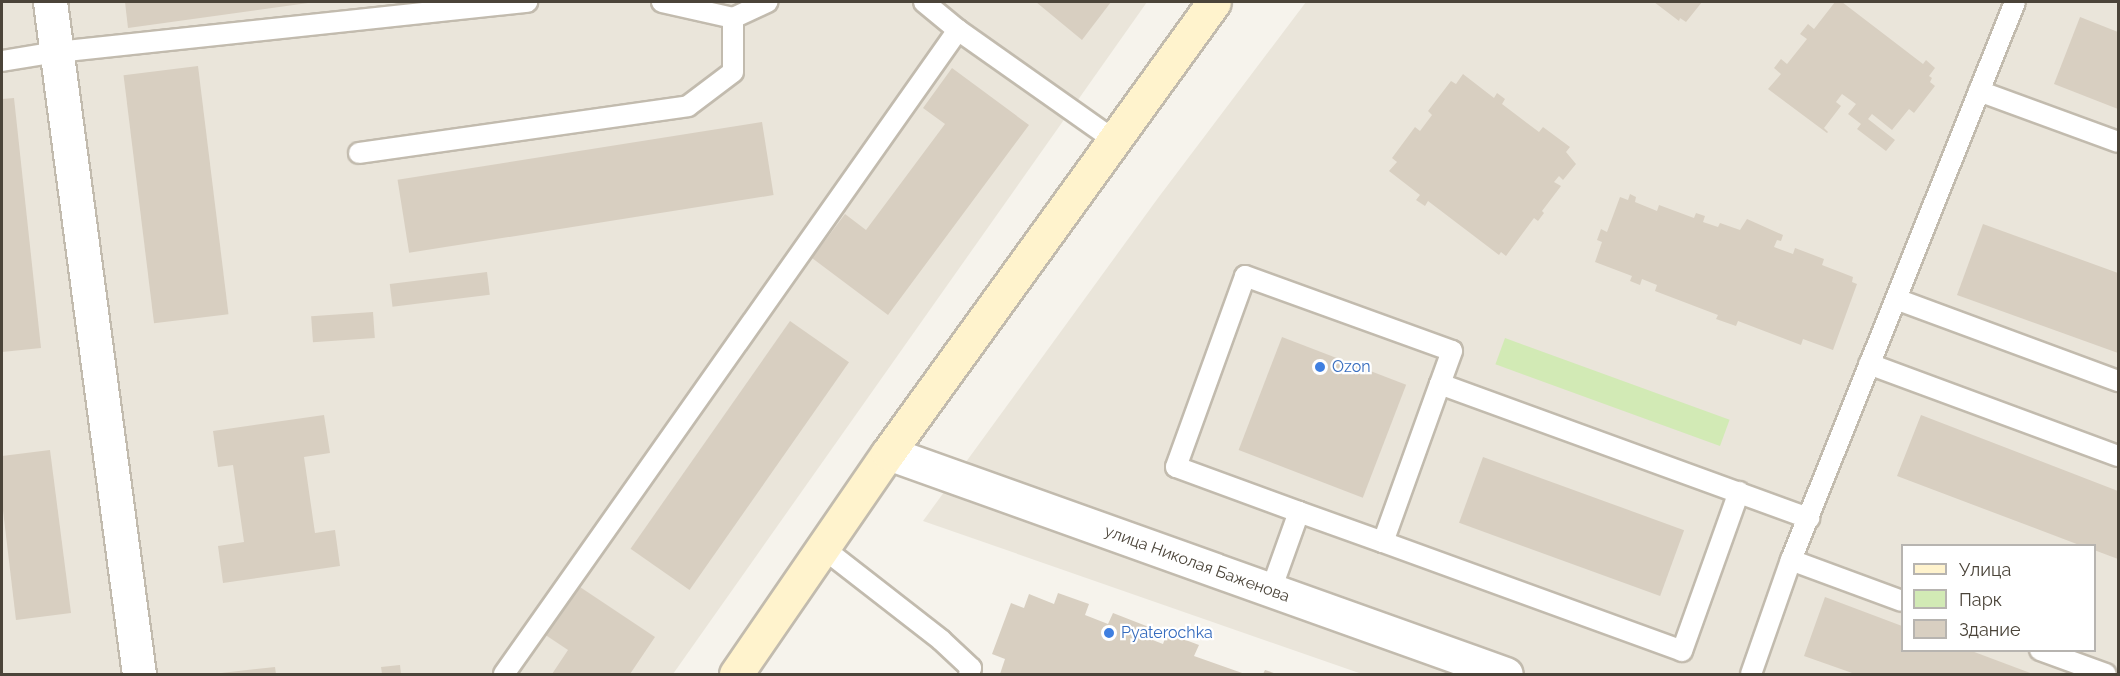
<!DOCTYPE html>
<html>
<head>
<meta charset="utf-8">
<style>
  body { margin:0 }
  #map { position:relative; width:2120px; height:676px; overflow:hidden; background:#f6f3ec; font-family:Raleway,sans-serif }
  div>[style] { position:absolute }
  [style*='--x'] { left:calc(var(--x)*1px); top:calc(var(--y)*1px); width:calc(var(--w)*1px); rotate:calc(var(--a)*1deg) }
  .residential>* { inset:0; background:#eae5da }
  .green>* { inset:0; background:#d2eab5; transform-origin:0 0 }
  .building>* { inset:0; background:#d8cfc1; transform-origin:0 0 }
  .roads { filter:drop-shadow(2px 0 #c2bbae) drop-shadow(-2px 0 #c2bbae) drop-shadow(0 2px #c2bbae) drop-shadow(0 -2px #c2bbae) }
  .lane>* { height:20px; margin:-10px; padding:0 10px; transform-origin:10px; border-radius:10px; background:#fff }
  .street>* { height:33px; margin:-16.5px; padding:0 16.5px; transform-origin:16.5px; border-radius:16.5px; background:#fff }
  .secondary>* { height:33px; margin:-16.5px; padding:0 16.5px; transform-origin:16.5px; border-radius:16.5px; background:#fff3cd }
  .dots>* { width:16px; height:16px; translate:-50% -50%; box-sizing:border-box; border:3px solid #fff; border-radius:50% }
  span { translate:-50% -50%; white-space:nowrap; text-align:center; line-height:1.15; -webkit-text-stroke:4.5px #fff; paint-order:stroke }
  .shop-label { font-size:16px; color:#366cbe }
  .left { translate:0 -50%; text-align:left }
  .street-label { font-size:16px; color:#4b4439 }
  .frame { position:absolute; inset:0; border:3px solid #4b4439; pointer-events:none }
  .legend { position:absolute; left:1901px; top:544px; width:195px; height:108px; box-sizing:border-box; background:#fff; border:2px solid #b7b4b0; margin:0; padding:8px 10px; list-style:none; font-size:18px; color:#4b4439 }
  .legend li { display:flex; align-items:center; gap:12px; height:30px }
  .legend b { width:30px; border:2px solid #b7b4b0 }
</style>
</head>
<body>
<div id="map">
  <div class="residential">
    <div style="clip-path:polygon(2px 2px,1147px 2px,673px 674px,2px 674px)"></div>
    <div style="clip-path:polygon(evenodd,1306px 2px,2118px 2px,2118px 674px,1362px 674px,923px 521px,1158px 198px,1306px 2px,1902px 546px,2094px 546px,2094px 650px,1902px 650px,1902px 546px)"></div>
  </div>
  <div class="green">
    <div style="left:1505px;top:338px;width:239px;height:28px;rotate:20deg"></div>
  </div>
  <div class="building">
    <div style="clip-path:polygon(125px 2px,308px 2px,308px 3px,128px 28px)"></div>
    <div style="clip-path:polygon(1036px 2px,1111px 2px,1082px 40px)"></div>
    <div style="clip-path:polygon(1654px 2px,1702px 2px,1686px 22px,1680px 18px,1679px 21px)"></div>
    <div style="clip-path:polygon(1835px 2px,1842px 2px,1923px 64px,1926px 60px,1935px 68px,1929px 76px,1932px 78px,1930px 82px,1935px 86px,1914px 113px,1909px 109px,1892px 130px,1872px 114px,1868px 119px,1895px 140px,1886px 151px,1857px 129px,1861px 124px,1848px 114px,1856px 104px,1842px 94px,1836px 102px,1841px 106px,1824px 128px,1828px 132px,1827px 133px,1768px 89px,1781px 74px,1774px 68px,1781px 59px,1787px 64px,1807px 39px,1800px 34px,1808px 24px,1814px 29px)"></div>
    <div style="clip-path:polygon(2080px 17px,2118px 32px,2118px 109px,2054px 84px)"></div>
    <div style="left:198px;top:66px;width:250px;height:75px;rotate:83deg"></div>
    <div style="clip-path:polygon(952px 68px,1029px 125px,888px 315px,812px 258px,845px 214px,866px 230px,945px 124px,923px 108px)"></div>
    <div style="clip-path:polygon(1463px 74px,1494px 98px,1497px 93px,1505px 99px,1502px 104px,1539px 132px,1543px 127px,1570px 147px,1566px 152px,1576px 164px,1563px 180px,1559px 176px,1554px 182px,1561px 186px,1542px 211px,1544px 213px,1538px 221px,1534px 218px,1506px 256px,1501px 252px,1499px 255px,1428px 201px,1425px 206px,1416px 200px,1420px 195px,1389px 171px,1397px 162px,1392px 158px,1415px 127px,1420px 131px,1432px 115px,1428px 111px,1451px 81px,1456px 84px)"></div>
    <div style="clip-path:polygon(14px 98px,41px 348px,2px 352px,2px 99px)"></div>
    <div style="left:762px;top:122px;width:74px;height:369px;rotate:81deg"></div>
    <div style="clip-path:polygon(1630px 194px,1636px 197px,1635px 202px,1657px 211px,1659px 205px,1694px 218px,1696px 213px,1705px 216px,1703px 222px,1718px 227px,1720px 223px,1740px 230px,1747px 219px,1783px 235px,1781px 241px,1777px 240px,1774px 247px,1793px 254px,1795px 248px,1824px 259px,1822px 265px,1853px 277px,1852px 282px,1857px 284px,1833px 350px,1803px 339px,1801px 345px,1738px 321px,1736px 326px,1716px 319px,1718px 315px,1655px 291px,1657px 285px,1642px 279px,1640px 285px,1630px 281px,1632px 276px,1595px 262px,1602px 242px,1597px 240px,1601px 229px,1607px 232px,1620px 197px,1628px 200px)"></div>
    <div style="clip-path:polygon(1983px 224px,2118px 273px,2118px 353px,1957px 295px)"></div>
    <div style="left:487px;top:272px;width:23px;height:98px;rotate:83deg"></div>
    <div style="left:373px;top:312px;width:26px;height:62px;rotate:86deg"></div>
    <div style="left:790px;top:321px;width:72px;height:278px;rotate:35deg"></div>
    <div style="left:1282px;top:337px;width:133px;height:121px;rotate:21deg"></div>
    <div style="clip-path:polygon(324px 415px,330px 453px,304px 457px,315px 533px,335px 530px,340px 566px,223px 583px,218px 546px,244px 542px,233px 465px,218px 467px,213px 431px)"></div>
    <div style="clip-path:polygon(1921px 415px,2118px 491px,2118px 559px,2094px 550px,2094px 546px,2082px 546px,1897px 476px)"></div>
    <div style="clip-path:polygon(50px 450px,71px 613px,16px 620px,2px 502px,2px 456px)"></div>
    <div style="left:1483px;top:457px;width:214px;height:70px;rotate:20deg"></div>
    <div style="clip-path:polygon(577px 585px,655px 637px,630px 674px,552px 674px,568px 650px,544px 634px)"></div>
    <div style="clip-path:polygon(1058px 593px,1089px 604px,1085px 615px,1108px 624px,1113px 613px,1154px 629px,1150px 639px,1163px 644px,1167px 633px,1199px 645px,1194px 656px,1245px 674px,1000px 674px,1005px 659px,992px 654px,1011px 603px,1024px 608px,1029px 594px,1054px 604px)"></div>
    <div style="clip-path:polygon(1825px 597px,1902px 626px,1902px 650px,1969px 650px,2033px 674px,1855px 674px,1804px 656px)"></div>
    <div style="clip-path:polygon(400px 665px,401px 674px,382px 674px,381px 667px)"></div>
    <div style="clip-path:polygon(275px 667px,276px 674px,221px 674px,221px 673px)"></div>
    <div style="clip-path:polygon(1265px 670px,1277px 674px,1263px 674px)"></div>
  </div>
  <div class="roads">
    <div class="lane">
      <div style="--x:662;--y:2;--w:73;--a:12.7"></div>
      <div style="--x:733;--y:18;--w:38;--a:-25"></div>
      <div style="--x:924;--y:2;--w:44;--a:39.5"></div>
      <div style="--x:2;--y:61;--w:56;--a:-9.3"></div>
      <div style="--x:57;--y:52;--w:473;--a:-6.1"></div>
      <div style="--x:1979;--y:91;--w:148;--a:20.1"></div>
      <div style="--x:359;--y:153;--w:332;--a:-8.1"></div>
      <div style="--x:688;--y:106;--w:56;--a:-37.1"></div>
      <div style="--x:733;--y:72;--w:54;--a:-90"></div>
      <div style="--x:1896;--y:299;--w:237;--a:20.3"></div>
      <div style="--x:1869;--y:364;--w:265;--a:20.3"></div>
      <div style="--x:1299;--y:512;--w:131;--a:-159.9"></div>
      <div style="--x:1176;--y:467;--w:203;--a:-70.1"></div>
      <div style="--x:1245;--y:276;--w:220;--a:19.9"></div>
      <div style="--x:1452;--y:351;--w:35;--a:110"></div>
      <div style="--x:1383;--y:542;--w:318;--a:20"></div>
      <div style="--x:1682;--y:651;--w:169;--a:-70.3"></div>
      <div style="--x:823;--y:548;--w:150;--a:37.9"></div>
      <div style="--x:941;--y:640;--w:41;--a:43"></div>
      <div style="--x:971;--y:668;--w:6;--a:108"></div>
      <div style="--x:1791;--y:560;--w:118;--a:20.3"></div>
      <div style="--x:1271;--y:590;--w:83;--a:-70.3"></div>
      <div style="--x:1299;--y:512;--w:89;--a:19.7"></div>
      <div style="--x:1383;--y:542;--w:168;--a:-70.2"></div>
      <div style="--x:1440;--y:384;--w:393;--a:20"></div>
      <div style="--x:2040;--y:650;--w:70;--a:20"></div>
      <div style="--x:504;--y:674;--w:788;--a:-54.82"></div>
      <div style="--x:958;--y:30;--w:191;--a:35.2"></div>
      <div style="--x:1751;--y:674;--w:121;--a:-70.7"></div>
      <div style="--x:1791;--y:560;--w:601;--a:-68.13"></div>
    </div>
    <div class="street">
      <div style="--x:50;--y:2;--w:678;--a:82.46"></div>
      <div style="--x:888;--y:453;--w:656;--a:19.68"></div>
    </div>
    <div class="secondary">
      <div style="--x:736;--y:674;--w:268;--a:-55.5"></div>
      <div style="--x:888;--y:453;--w:556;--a:-54.14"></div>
    </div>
  </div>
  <div class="dots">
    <div style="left:1320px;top:367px;background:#3f7fe0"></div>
    <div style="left:1109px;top:633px;background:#3f7fe0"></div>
  </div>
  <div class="shop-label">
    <span class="left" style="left:1332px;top:367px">Ozon</span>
    <span class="left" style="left:1121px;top:633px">Pyaterochka</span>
  </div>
  <div class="street-label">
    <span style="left:1197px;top:564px;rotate:20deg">улица Николая Баженова</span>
  </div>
  <div class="frame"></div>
  <ul class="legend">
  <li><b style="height:8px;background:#fff3cd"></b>Улица</li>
  <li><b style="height:16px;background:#d2eab5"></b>Парк</li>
  <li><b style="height:16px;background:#d8cfc1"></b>Здание</li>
  </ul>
</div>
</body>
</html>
